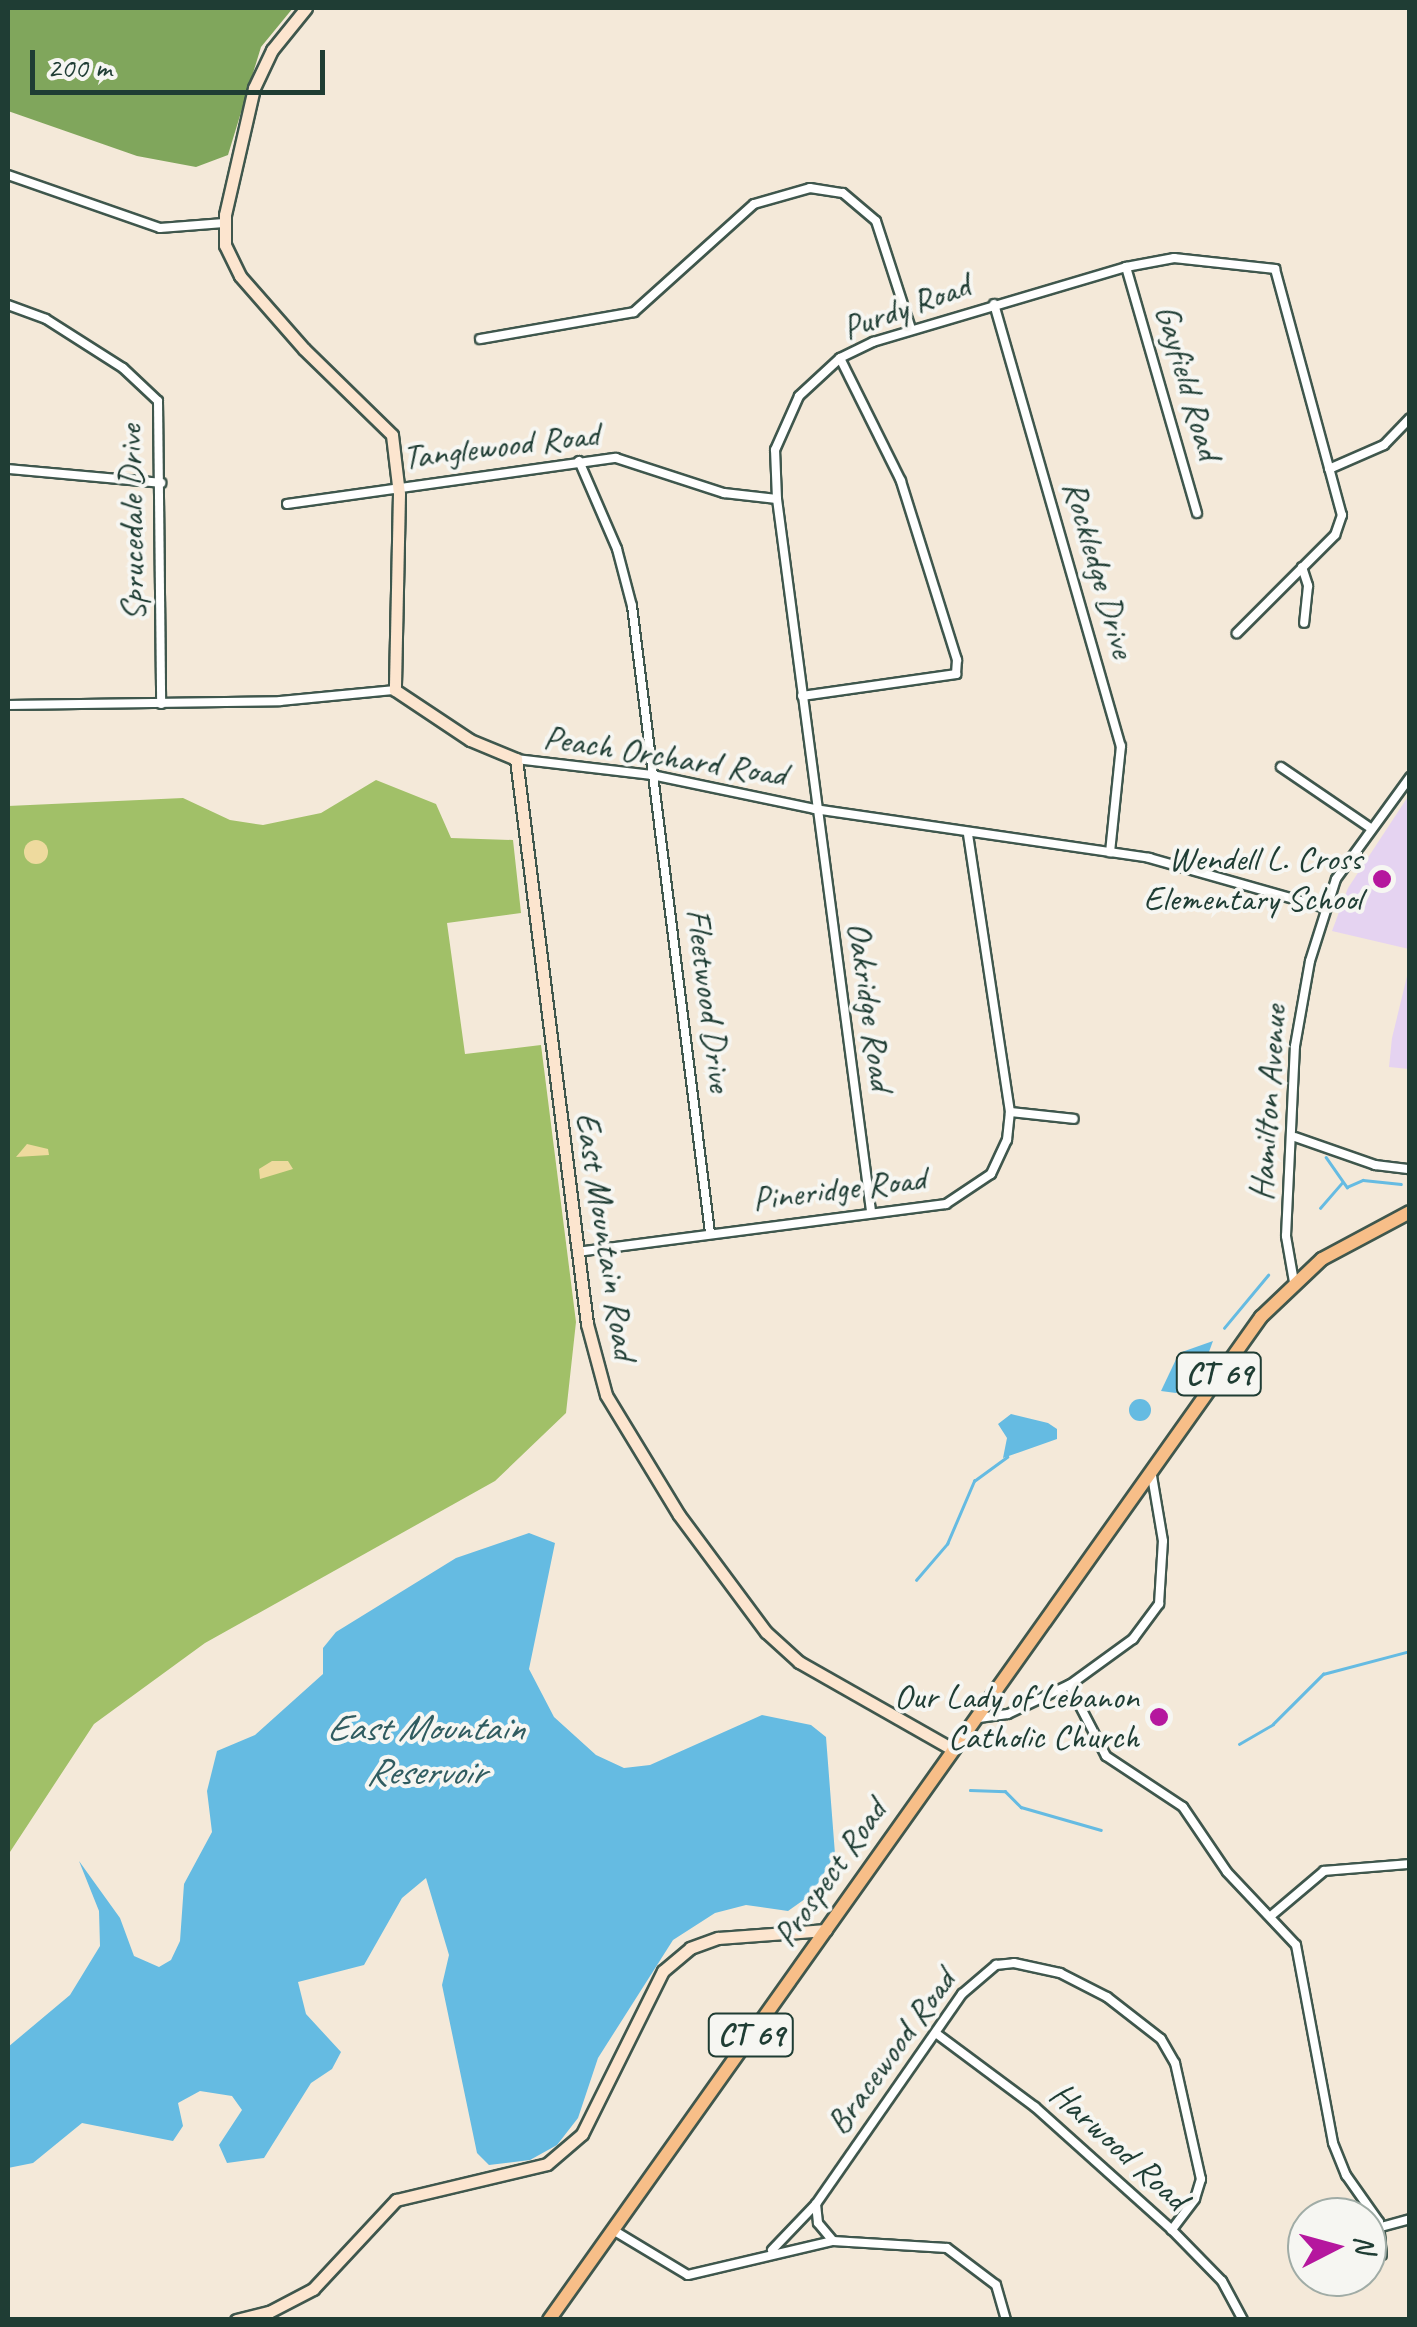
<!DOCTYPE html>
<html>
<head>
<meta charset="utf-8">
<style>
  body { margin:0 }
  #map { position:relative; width:1417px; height:2327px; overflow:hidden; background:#f4e9d9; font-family:Caveat,sans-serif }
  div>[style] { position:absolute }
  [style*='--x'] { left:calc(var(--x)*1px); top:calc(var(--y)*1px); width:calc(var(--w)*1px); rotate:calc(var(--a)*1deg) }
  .built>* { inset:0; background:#e5d3f1 }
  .green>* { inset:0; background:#a1c068 }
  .forest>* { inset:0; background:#80a65c }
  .sand>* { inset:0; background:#eeda9e }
  .round { border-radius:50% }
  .water>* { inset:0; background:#65bbe2 }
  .stream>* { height:2.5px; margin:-1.25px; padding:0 1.25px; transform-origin:1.25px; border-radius:1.25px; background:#65bbe2 }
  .roads { filter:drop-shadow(2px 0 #3f574d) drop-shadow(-2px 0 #3f574d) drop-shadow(0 2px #3f574d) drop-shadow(0 -2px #3f574d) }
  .street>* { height:8px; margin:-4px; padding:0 4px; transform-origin:4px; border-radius:4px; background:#fff }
  .secondary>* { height:11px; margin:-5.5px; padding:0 5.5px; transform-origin:5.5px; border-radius:5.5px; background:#fce5cf }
  .primary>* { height:12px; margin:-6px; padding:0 6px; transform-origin:6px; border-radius:6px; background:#f7be88 }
  .dots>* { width:28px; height:28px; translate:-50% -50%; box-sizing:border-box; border:5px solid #f6f6f2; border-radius:50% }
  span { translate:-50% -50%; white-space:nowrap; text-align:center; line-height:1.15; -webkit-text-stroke:8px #f6f6f2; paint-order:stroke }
  .shield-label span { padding:2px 8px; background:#f6f6f2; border:2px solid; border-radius:8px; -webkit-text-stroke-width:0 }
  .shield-label { font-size:32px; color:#1f3d34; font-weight:700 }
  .street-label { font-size:35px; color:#1f3d34 }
  .poi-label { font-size:35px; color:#1f3d34 }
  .right { translate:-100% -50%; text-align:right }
  .water-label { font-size:38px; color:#305c60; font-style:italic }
  .frame { position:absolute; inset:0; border:10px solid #1f3d34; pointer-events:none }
  .north { position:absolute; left:1287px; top:2197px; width:100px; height:100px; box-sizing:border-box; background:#f6f6f2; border:2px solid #a0aca6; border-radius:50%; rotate:84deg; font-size:28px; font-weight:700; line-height:40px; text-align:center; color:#1f3d34 }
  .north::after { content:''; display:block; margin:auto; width:35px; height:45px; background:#b5179e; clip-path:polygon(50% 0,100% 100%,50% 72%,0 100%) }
  .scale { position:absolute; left:30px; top:50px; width:295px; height:45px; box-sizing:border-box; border:5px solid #1f3d34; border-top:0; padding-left:12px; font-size:30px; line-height:35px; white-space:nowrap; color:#1f3d34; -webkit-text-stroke:8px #f6f6f2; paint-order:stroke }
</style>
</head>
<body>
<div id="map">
  <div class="built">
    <div style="clip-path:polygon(1409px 795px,1409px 949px,1332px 931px,1348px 888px)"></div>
    <div style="clip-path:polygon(1409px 968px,1409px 1069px,1389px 1067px,1392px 1038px)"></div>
  </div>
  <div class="green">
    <div style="clip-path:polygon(376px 780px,436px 804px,451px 838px,513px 840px,521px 913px,447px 923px,465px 1054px,541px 1045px,576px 1322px,566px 1413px,495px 1481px,205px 1643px,94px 1724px,8px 1855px,8px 806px,183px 798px,230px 820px,263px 825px,321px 813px)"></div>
  </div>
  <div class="forest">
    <div style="clip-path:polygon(8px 8px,293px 8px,261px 47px,228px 155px,196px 167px,137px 156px,8px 111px)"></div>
  </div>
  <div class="sand">
    <div class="round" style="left:24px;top:840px;width:24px;height:24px"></div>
    <div style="clip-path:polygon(27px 1144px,48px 1149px,49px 1155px,16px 1157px)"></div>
    <div style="clip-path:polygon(272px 1161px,288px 1161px,293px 1169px,260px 1179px,259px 1169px)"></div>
  </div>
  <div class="water">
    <div style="clip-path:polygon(1213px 1341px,1199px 1379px,1176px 1393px,1161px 1391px,1179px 1353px)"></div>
    <div class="round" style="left:1129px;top:1399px;width:22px;height:22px"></div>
    <div style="clip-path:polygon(1011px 1414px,1048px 1423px,1057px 1429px,1057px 1439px,1003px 1458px,1007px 1438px,998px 1424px)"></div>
    <div style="clip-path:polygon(529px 1533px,555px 1543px,529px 1669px,554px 1717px,596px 1755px,624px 1768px,650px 1765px,762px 1715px,811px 1725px,826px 1737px,835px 1854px,812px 1894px,788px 1911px,746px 1905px,715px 1913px,673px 1940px,598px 2058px,578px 2118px,557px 2145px,530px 2160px,489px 2165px,477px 2153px,442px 1985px,449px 1955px,426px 1878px,402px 1898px,364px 1965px,298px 1982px,306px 2014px,341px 2052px,332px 2069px,311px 2083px,264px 2158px,227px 2163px,219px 2145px,242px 2110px,232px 2096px,200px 2091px,178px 2103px,183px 2126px,173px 2141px,82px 2123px,33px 2163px,8px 2168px,8px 2047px,70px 1995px,100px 1946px,99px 1911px,79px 1861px,120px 1918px,134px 1956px,159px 1967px,171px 1960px,180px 1941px,184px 1884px,212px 1832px,207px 1791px,217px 1751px,255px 1735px,323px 1674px,323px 1648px,336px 1632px,456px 1558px)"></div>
  </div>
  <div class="stream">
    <div style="--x:1326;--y:1157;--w:37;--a:55"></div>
    <div style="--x:1347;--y:1187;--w:17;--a:-24"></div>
    <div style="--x:1363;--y:1180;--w:38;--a:6"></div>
    <div style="--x:1320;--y:1208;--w:33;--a:-49"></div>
    <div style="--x:1224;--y:1328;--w:69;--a:-50.3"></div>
    <div style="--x:916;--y:1580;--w:48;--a:-49.3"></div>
    <div style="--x:947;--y:1544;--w:69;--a:-66.8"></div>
    <div style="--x:974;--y:1481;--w:41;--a:-36"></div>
    <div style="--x:1239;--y:1744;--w:39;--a:-30"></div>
    <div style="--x:1273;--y:1724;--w:71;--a:-45"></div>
    <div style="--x:1323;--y:1674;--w:90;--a:-14.8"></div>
    <div style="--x:970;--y:1790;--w:35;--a:2"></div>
    <div style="--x:1005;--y:1791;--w:23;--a:45"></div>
    <div style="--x:1021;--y:1807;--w:83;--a:16"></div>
  </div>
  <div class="roads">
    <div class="street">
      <div style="--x:8;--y:175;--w:161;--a:19.2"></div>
      <div style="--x:160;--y:228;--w:64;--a:-4.5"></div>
      <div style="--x:1126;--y:267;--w:256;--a:73.9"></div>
      <div style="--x:994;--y:304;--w:460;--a:74"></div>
      <div style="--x:1121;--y:746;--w:107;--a:95.9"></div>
      <div style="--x:8;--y:305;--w:40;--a:20.2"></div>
      <div style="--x:46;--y:319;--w:91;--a:32.5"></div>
      <div style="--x:123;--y:368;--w:48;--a:43.3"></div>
      <div style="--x:158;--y:401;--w:303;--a:89.4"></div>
      <div style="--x:480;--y:339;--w:156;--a:-9.9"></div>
      <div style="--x:634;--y:312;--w:161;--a:-42"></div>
      <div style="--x:754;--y:204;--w:58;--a:-15.9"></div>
      <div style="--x:810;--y:188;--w:33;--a:9"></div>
      <div style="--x:843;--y:193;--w:43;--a:40.3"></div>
      <div style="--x:876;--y:221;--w:114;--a:72"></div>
      <div style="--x:579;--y:461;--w:96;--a:66.6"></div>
      <div style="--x:617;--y:549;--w:59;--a:75.3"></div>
      <div style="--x:632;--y:606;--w:632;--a:82.91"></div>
      <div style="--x:8;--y:469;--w:154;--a:5.2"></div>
      <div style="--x:1329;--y:469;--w:60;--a:-23.6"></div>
      <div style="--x:1384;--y:445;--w:37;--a:-46"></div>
      <div style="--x:287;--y:504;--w:332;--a:-8"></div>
      <div style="--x:616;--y:458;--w:114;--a:18"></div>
      <div style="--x:724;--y:493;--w:53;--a:6.5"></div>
      <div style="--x:1302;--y:567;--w:20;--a:72"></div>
      <div style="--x:1308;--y:586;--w:37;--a:96"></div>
      <div style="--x:802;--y:696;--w:156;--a:-8.1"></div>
      <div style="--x:956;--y:674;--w:14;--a:-86"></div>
      <div style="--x:957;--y:660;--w:188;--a:-107.4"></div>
      <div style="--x:901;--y:481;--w:137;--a:-116.4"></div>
      <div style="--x:8;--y:705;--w:272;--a:-0.8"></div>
      <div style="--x:280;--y:701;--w:116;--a:-5.5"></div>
      <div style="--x:516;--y:759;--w:137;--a:6.7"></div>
      <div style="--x:652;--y:775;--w:167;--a:11.8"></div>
      <div style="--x:815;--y:809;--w:338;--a:8.3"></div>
      <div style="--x:1149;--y:858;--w:180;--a:15.8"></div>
      <div style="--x:1281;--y:767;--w:107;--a:34.3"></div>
      <div style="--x:1010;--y:1112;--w:64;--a:6.2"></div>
      <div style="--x:1295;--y:1137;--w:85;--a:19.3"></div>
      <div style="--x:1375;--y:1165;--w:35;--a:7"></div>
      <div style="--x:871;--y:1211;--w:718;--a:-97.52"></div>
      <div style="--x:777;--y:499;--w:49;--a:-92.3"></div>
      <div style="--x:775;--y:450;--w:59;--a:-66"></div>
      <div style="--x:799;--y:396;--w:56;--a:-42.8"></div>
      <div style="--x:840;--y:358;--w:37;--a:-26"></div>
      <div style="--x:873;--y:342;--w:264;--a:-16.5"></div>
      <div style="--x:1126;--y:267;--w:49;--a:-10.6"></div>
      <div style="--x:1174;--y:258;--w:102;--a:6.2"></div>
      <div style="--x:1275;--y:269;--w:255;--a:74.8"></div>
      <div style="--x:1342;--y:515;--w:21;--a:109"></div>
      <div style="--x:1335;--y:535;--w:139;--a:135"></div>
      <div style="--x:577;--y:1252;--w:372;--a:-7.4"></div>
      <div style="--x:946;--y:1204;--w:54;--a:-33.7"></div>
      <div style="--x:991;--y:1174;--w:38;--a:-65"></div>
      <div style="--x:1007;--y:1140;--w:28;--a:-84"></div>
      <div style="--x:1010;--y:1112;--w:282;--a:-98.6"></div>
      <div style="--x:1294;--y:1282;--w:47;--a:-99.9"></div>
      <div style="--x:1286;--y:1236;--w:190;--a:-87.3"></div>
      <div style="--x:1295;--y:1046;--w:86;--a:-80"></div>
      <div style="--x:1310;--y:961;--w:86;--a:-72.4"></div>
      <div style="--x:1336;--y:879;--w:126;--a:-54"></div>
      <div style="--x:1069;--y:1685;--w:80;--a:62.5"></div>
      <div style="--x:1106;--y:1756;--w:92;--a:33.5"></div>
      <div style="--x:1183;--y:1807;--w:78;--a:55.9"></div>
      <div style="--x:1227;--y:1872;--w:100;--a:46.6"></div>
      <div style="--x:1296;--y:1945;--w:201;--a:79.4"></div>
      <div style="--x:1333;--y:2143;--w:35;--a:68"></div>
      <div style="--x:1346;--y:2175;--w:57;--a:54.9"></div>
      <div style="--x:1379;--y:2222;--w:33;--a:85"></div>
      <div style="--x:979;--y:1718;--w:29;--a:-8"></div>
      <div style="--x:1008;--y:1714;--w:70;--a:-25.5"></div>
      <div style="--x:1071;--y:1684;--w:77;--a:-36"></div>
      <div style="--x:1133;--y:1639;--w:44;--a:-53.4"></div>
      <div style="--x:1159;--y:1604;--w:63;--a:-86.4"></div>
      <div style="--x:1163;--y:1541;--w:72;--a:-99.6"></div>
      <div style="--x:1272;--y:1915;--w:68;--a:-40.2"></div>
      <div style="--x:1324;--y:1871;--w:86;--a:-4.7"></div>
      <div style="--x:937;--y:2034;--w:122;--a:36.7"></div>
      <div style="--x:1035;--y:2107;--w:184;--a:41.9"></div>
      <div style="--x:1172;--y:2230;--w:71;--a:45.6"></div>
      <div style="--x:1222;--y:2281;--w:44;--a:61.7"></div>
      <div style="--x:816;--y:2204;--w:19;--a:84"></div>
      <div style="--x:818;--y:2223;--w:23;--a:50"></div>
      <div style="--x:1381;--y:2227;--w:30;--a:-15"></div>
      <div style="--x:613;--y:2230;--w:87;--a:31"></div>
      <div style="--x:688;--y:2275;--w:149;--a:-13.2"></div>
      <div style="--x:833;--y:2241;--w:114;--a:3.5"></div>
      <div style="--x:947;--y:2248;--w:61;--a:37.1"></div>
      <div style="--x:996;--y:2285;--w:36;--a:74"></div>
      <div style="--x:772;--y:2250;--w:64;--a:-46.3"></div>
      <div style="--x:816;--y:2204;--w:256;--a:-55.2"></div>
      <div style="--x:962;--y:1994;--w:45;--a:-40.5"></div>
      <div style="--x:996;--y:1965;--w:18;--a:-6"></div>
      <div style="--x:1014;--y:1963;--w:47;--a:12.3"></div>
      <div style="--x:1060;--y:1973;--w:53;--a:27.1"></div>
      <div style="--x:1107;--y:1997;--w:68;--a:37.9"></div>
      <div style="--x:1161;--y:2039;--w:28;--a:60"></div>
      <div style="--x:1175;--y:2063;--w:119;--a:77.4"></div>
      <div style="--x:1201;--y:2179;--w:21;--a:107"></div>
      <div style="--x:1195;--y:2199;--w:39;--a:127"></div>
    </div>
    <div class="secondary">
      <div style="--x:306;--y:8;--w:54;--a:129"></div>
      <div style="--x:272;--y:50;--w:42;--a:115.3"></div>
      <div style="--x:254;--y:88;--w:130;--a:102.9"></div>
      <div style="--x:225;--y:215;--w:30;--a:90"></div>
      <div style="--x:225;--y:245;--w:34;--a:64"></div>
      <div style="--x:240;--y:276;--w:97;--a:48.8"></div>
      <div style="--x:304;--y:349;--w:123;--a:44.3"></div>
      <div style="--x:392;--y:435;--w:59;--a:83.2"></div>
      <div style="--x:399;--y:494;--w:196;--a:91.2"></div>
      <div style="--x:395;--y:690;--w:90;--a:33.7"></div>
      <div style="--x:470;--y:740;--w:50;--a:22.4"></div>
      <div style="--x:516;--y:759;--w:569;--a:82.84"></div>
      <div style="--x:587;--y:1324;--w:73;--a:75"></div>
      <div style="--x:606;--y:1395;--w:140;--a:58.7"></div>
      <div style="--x:679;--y:1515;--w:146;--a:53.4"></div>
      <div style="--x:766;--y:1632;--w:45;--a:42.3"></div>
      <div style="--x:799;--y:1662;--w:176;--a:29.6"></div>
      <div style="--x:236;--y:2320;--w:34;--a:-14"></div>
      <div style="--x:269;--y:2312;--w:50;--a:-27.6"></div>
      <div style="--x:313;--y:2289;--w:122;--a:-47"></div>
      <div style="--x:396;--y:2200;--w:155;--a:-13.4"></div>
      <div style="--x:547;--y:2164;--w:46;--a:-40.6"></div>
      <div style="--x:582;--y:2134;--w:182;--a:-63.6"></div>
      <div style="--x:663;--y:1971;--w:35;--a:-40"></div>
      <div style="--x:690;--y:1948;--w:30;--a:-20"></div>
      <div style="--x:718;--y:1938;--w:108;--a:-4.2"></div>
    </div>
    <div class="primary">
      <div style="--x:549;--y:2320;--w:1230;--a:-54.63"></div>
      <div style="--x:1261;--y:1317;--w:84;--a:-43.6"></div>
      <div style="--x:1322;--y:1259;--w:100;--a:-28.1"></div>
    </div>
  </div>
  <div class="dots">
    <div style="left:1382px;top:879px;background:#b5179e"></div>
    <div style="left:1159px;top:1717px;background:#b5179e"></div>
  </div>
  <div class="shield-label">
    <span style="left:1219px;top:1374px">CT 69</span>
    <span style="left:751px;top:2035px">CT 69</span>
  </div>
  <div class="street-label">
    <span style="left:906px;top:307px;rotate:-20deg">Purdy Road</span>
    <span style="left:1188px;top:382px;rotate:74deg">Gayfield Road</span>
    <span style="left:501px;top:446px;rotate:-7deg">Tanglewood Road</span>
    <span style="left:132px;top:523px;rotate:-91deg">Sprucedale Drive</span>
    <span style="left:1099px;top:569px;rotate:74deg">Rockledge Drive</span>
    <span style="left:665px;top:756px;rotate:9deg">Peach Orchard Road</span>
    <span style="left:709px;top:1000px;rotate:83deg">Fleetwood Drive</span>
    <span style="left:870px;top:1006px;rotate:82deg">Oakridge Road</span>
    <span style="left:1268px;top:1103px;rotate:-86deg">Hamilton Avenue</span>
    <span style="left:839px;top:1189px;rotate:-7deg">Pineridge Road</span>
    <span style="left:606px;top:1236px;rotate:81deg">East Mountain Road</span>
    <span style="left:830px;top:1873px;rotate:-55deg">Prospect Road</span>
    <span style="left:891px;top:2052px;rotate:-54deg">Bracewood Road</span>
    <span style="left:1119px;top:2146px;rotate:42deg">Harwood Road</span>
  </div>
  <div class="poi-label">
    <span class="right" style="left:1362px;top:879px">Wendell L. Cross<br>Elementary School</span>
    <span class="right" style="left:1139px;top:1717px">Our Lady of Lebanon<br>Catholic Church</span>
  </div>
  <div class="water-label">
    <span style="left:425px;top:1750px">East Mountain<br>Reservoir</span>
  </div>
  <div class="frame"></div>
  <div class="north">N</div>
  <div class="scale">200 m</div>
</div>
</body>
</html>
